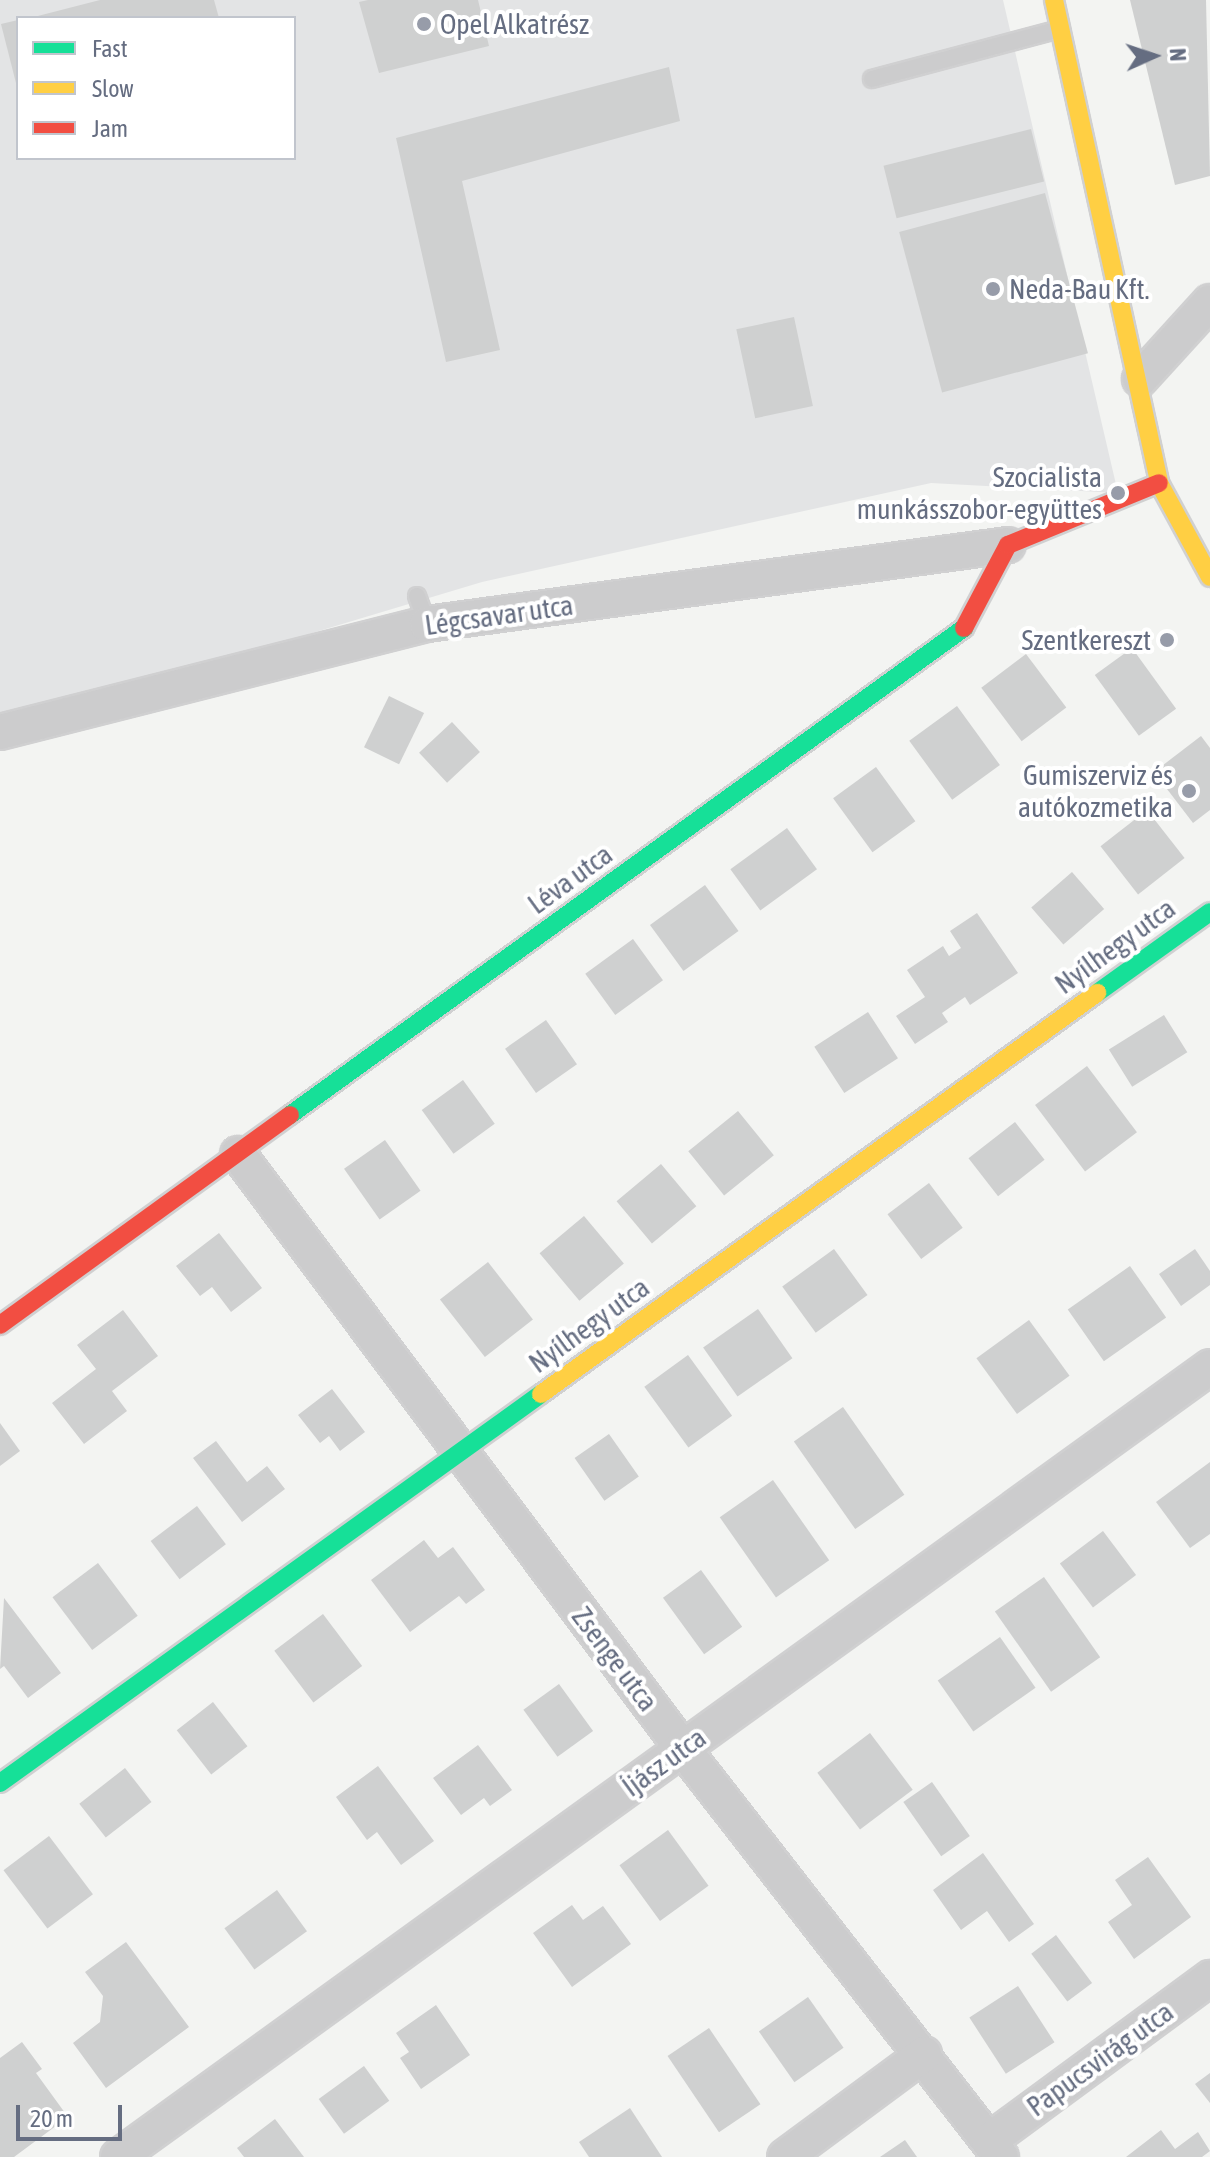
<!DOCTYPE html>
<html>
<head>
<meta charset="utf-8">
<style>
  body { margin:0 }
  #map { position:relative; width:1210px; height:2157px; overflow:hidden; background:#f3f4f2; font-family:"Asap Condensed",sans-serif }
  div>[style] { position:absolute }
  [style*='--x'] { left:calc(var(--x)*1px); top:calc(var(--y)*1px); width:calc(var(--w)*1px); rotate:calc(var(--a)*1deg) }
  .built>* { inset:0; background:#e3e4e5 }
  .building>* { inset:0; background:#cfd0d0; transform-origin:0 0 }
  .roads { filter:drop-shadow(2px 0 #d0d0d1) drop-shadow(-2px 0 #d0d0d1) drop-shadow(0 2px #d0d0d1) drop-shadow(0 -2px #d0d0d1) }
  .lane>* { height:16px; margin:-8px; padding:0 8px; transform-origin:8px; border-radius:8px; background:#cccccd }
  .street>* { height:34px; margin:-17px; padding:0 17px; transform-origin:17px; border-radius:17px; background:#cccccd }
  .fast>* { height:18px; margin:-9px; padding:0 9px; transform-origin:9px; border-radius:9px; background:#16e098 }
  .slow>* { height:18px; margin:-9px; padding:0 9px; transform-origin:9px; border-radius:9px; background:#ffcf43 }
  .jam>* { height:18px; margin:-9px; padding:0 9px; transform-origin:9px; border-radius:9px; background:#f24e42 }
  .dots>* { width:22px; height:22px; translate:-50% -50%; box-sizing:border-box; border:4px solid #fff; border-radius:50% }
  span { translate:-50% -50%; white-space:nowrap; text-align:center; line-height:1.15; -webkit-text-stroke:8px #fff; paint-order:stroke }
  .poi-label { font-size:28px; color:#656d81 }
  .left { translate:0 -50%; text-align:left }
  .right { translate:-100% -50%; text-align:right }
  .street-label { font-size:28px; color:#656d81 }
  .legend { position:absolute; left:16px; top:16px; width:280px; height:144px; box-sizing:border-box; background:#fff; border:2px solid #c1c5cd; margin:0; padding:10px 14px; list-style:none; font-size:24px; color:#656d81 }
  .legend li { display:flex; align-items:center; gap:16px; height:40px }
  .legend b { width:40px; border:2px solid #c1c5cd }
  .north { position:absolute; left:1114px; top:16px; width:80px; height:80px; -webkit-text-stroke:6px #fff; paint-order:stroke; rotate:87deg; font-size:22px; font-weight:700; line-height:32px; text-align:center; color:#656d81 }
  .north::after { content:''; display:block; margin:auto; width:28px; height:36px; background:#656d81; clip-path:polygon(50% 0,100% 100%,50% 72%,0 100%) }
  .scale { position:absolute; left:16px; top:2105px; width:106px; height:36px; box-sizing:border-box; border:4px solid #656d81; border-top:0; padding-left:10px; font-size:24px; line-height:28px; white-space:nowrap; color:#656d81; -webkit-text-stroke:6px #fff; paint-order:stroke }
</style>
</head>
<body>
<div id="map">
  <div class="built">
    <div style="clip-path:polygon(evenodd,0 0,1003px 0,1118px 493px,931px 483px,482px 582px,182px 672px,0 715px,0 0,18px 18px,294px 18px,294px 158px,18px 158px,18px 18px)"></div>
  </div>
  <div class="building">
    <div style="clip-path:polygon(100px 0,214px 0,219px 18px,30px 18px)"></div>
    <div style="clip-path:polygon(368px 0,478px 0,489px 46px,379px 73px,359px 2px)"></div>
    <div style="clip-path:polygon(1130px 0,1206px 0,1210px 176px,1175px 185px)"></div>
    <div style="clip-path:polygon(18px 20px,18px 86px,17px 87px,1px 24px)"></div>
    <div style="clip-path:polygon(669px 67px,680px 121px,462px 181px,500px 350px,446px 362px,396px 138px)"></div>
    <div style="left:1031px;top:129px;width:54px;height:152px;rotate:76deg"></div>
    <div style="left:1045px;top:193px;width:166px;height:151px;rotate:75deg"></div>
    <div style="left:794px;top:317px;width:91px;height:59px;rotate:78deg"></div>
    <div style="left:1132px;top:648px;width:75px;height:46px;rotate:54deg"></div>
    <div style="left:1026px;top:654px;width:67px;height:56px;rotate:53deg"></div>
    <div style="left:389px;top:696px;width:39px;height:57px;rotate:26deg"></div>
    <div style="left:957px;top:706px;width:73px;height:59px;rotate:54deg"></div>
    <div style="left:452px;top:722px;width:41px;height:45px;rotate:47deg"></div>
    <div style="clip-path:polygon(1201px 736px,1210px 748px,1210px 810px,1193px 823px,1154px 772px)"></div>
    <div style="left:876px;top:767px;width:67px;height:53px;rotate:54deg"></div>
    <div style="left:1147px;top:810px;width:61px;height:59px;rotate:52deg"></div>
    <div style="left:787px;top:828px;width:51px;height:70px;rotate:54deg"></div>
    <div style="left:1072px;top:872px;width:49px;height:54px;rotate:49deg"></div>
    <div style="left:705px;top:885px;width:57px;height:68px;rotate:54deg"></div>
    <div style="clip-path:polygon(977px 913px,1018px 973px,970px 1005px,965px 997px,942px 1013px,948px 1022px,915px 1044px,896px 1016px,925px 997px,907px 970px,943px 946px,949px 956px,961px 948px,950px 931px)"></div>
    <div style="left:633px;top:939px;width:51px;height:59px;rotate:54deg"></div>
    <div style="left:868px;top:1012px;width:55px;height:64px;rotate:57deg"></div>
    <div style="left:1164px;top:1015px;width:44px;height:65px;rotate:58deg"></div>
    <div style="left:546px;top:1020px;width:54px;height:50px;rotate:55deg"></div>
    <div style="left:1087px;top:1066px;width:83px;height:65px;rotate:53deg"></div>
    <div style="left:463px;top:1080px;width:54px;height:51px;rotate:54deg"></div>
    <div style="left:738px;top:1111px;width:57px;height:64px;rotate:51deg"></div>
    <div style="left:1015px;top:1122px;width:48px;height:59px;rotate:52deg"></div>
    <div style="left:385px;top:1140px;width:62px;height:50px;rotate:55deg"></div>
    <div style="left:661px;top:1164px;width:55px;height:58px;rotate:50deg"></div>
    <div style="left:929px;top:1183px;width:56px;height:52px;rotate:53deg"></div>
    <div style="left:584px;top:1216px;width:62px;height:58px;rotate:50deg"></div>
    <div style="clip-path:polygon(219px 1233px,262px 1288px,231px 1312px,212px 1287px,200px 1296px,176px 1266px)"></div>
    <div style="left:834px;top:1249px;width:57px;height:64px;rotate:54deg"></div>
    <div style="clip-path:polygon(1195px 1249px,1210px 1271px,1210px 1285px,1181px 1306px,1159px 1274px)"></div>
    <div style="left:488px;top:1262px;width:73px;height:61px;rotate:52deg"></div>
    <div style="left:1130px;top:1266px;width:63px;height:76px;rotate:55deg"></div>
    <div style="left:758px;top:1309px;width:60px;height:67px;rotate:55deg"></div>
    <div style="clip-path:polygon(123px 1310px,158px 1356px,112px 1391px,127px 1411px,84px 1444px,52px 1403px,96px 1369px,77px 1345px)"></div>
    <div style="left:1029px;top:1320px;width:69px;height:65px;rotate:54deg"></div>
    <div style="left:688px;top:1355px;width:75px;height:54px;rotate:54deg"></div>
    <div style="clip-path:polygon(332px 1389px,365px 1432px,340px 1451px,329px 1436px,320px 1443px,298px 1415px)"></div>
    <div style="left:843px;top:1407px;width:107px;height:60px;rotate:55deg"></div>
    <div style="clip-path:polygon(0 1423px,20px 1451px,0 1466px)"></div>
    <div style="left:609px;top:1434px;width:52px;height:42px;rotate:55deg"></div>
    <div style="clip-path:polygon(216px 1441px,247px 1482px,267px 1466px,285px 1489px,242px 1522px,193px 1458px)"></div>
    <div style="clip-path:polygon(1210px 1462px,1210px 1534px,1190px 1548px,1156px 1502px)"></div>
    <div style="left:773px;top:1480px;width:98px;height:65px;rotate:55deg"></div>
    <div style="left:197px;top:1506px;width:48px;height:58px;rotate:53deg"></div>
    <div style="left:1103px;top:1531px;width:55px;height:54px;rotate:53deg"></div>
    <div style="clip-path:polygon(424px 1540px,438px 1558px,453px 1547px,485px 1590px,466px 1604px,459px 1596px,410px 1632px,371px 1580px)"></div>
    <div style="left:98px;top:1563px;width:66px;height:57px;rotate:53deg"></div>
    <div style="left:701px;top:1570px;width:70px;height:47px;rotate:54deg"></div>
    <div style="left:1044px;top:1577px;width:98px;height:60px;rotate:55deg"></div>
    <div style="clip-path:polygon(4px 1598px,61px 1673px,28px 1698px,4px 1666px,0 1669px)"></div>
    <div style="left:323px;top:1614px;width:65px;height:61px;rotate:53deg"></div>
    <div style="left:1000px;top:1637px;width:62px;height:76px;rotate:55deg"></div>
    <div style="left:559px;top:1684px;width:58px;height:44px;rotate:54deg"></div>
    <div style="left:213px;top:1702px;width:56px;height:46px;rotate:52deg"></div>
    <div style="left:870px;top:1733px;width:71px;height:66px;rotate:53deg"></div>
    <div style="clip-path:polygon(478px 1745px,512px 1790px,490px 1806px,484px 1798px,461px 1815px,433px 1778px)"></div>
    <div style="clip-path:polygon(378px 1766px,434px 1841px,401px 1865px,377px 1832px,367px 1840px,336px 1797px)"></div>
    <div style="left:125px;top:1768px;width:43px;height:58px;rotate:52deg"></div>
    <div style="left:932px;top:1782px;width:66px;height:35px;rotate:55deg"></div>
    <div style="left:668px;top:1830px;width:69px;height:60px;rotate:54deg"></div>
    <div style="left:49px;top:1836px;width:73px;height:57px;rotate:53deg"></div>
    <div style="clip-path:polygon(983px 1853px,1034px 1924px,1009px 1942px,987px 1911px,961px 1930px,933px 1890px)"></div>
    <div style="clip-path:polygon(1148px 1857px,1191px 1917px,1134px 1959px,1108px 1922px,1132px 1905px,1115px 1880px)"></div>
    <div style="left:277px;top:1890px;width:51px;height:65px;rotate:54deg"></div>
    <div style="clip-path:polygon(572px 1905px,583px 1920px,603px 1906px,631px 1944px,572px 1987px,533px 1933px)"></div>
    <div style="left:1056px;top:1935px;width:60px;height:31px;rotate:53deg"></div>
    <div style="clip-path:polygon(126px 1942px,189px 2027px,106px 2088px,73px 2043px,100px 2022px,103px 1996px,85px 1972px)"></div>
    <div style="left:1018px;top:1986px;width:67px;height:58px;rotate:57deg"></div>
    <div style="left:808px;top:1997px;width:62px;height:60px;rotate:55deg"></div>
    <div style="clip-path:polygon(436px 2005px,470px 2055px,421px 2089px,400px 2058px,409px 2052px,396px 2033px)"></div>
    <div style="left:709px;top:2028px;width:92px;height:50px;rotate:56deg"></div>
    <div style="clip-path:polygon(22px 2042px,42px 2069px,36px 2073px,68px 2117px,14px 2157px,0 2157px,0 2058px)"></div>
    <div style="left:364px;top:2066px;width:43px;height:56px;rotate:54deg"></div>
    <div style="clip-path:polygon(1210px 2073px,1210px 2103px,1195px 2084px)"></div>
    <div style="clip-path:polygon(630px 2108px,662px 2157px,589px 2157px,579px 2142px)"></div>
    <div style="clip-path:polygon(275px 2119px,304px 2157px,244px 2157px,237px 2148px)"></div>
    <div style="clip-path:polygon(1161px 2130px,1175px 2149px,1198px 2132px,1210px 2151px,1202px 2157px,1126px 2157px)"></div>
    <div style="clip-path:polygon(905px 2140px,917px 2157px,880px 2157px)"></div>
  </div>
  <div class="roads">
    <div class="lane">
      <div style="--x:872;--y:79;--w:195;--a:-14.9"></div>
      <div style="--x:417;--y:596;--w:30;--a:70"></div>
    </div>
    <div class="street">
      <div style="--x:1140;--y:379;--w:104;--a:-47.7"></div>
      <div style="--x:0;--y:732;--w:440;--a:-14.2"></div>
      <div style="--x:427;--y:624;--w:586;--a:-7.74"></div>
      <div style="--x:238;--y:1154;--w:743;--a:53.21"></div>
      <div style="--x:683;--y:1749;--w:517;--a:52.07"></div>
      <div style="--x:989;--y:2141;--w:275;--a:-36.4"></div>
      <div style="--x:118;--y:2157;--w:1348;--a:-35.88"></div>
      <div style="--x:785;--y:2157;--w:173;--a:-36.5"></div>
    </div>
    <div class="fast">
      <div style="--x:1097;--y:993;--w:139;--a:-35.6"></div>
      <div style="--x:290;--y:1115;--w:832;--a:-35.85"></div>
      <div style="--x:0;--y:1783;--w:666;--a:-35.72"></div>
    </div>
    <div class="slow">
      <div style="--x:1054;--y:0;--w:494;--a:77.7"></div>
      <div style="--x:1159;--y:483;--w:107;--a:61.5"></div>
      <div style="--x:541;--y:1394;--w:686;--a:-35.8"></div>
    </div>
    <div class="jam">
      <div style="--x:964;--y:628;--w:94;--a:-62.1"></div>
      <div style="--x:1008;--y:545;--w:163;--a:-22.3"></div>
      <div style="--x:0;--y:1325;--w:358;--a:-35.9"></div>
    </div>
  </div>
  <div class="dots">
    <div style="left:424px;top:24px;background:#979ca9"></div>
    <div style="left:993px;top:289px;background:#979ca9"></div>
    <div style="left:1118px;top:493px;background:#979ca9"></div>
    <div style="left:1167px;top:640px;background:#979ca9"></div>
    <div style="left:1189px;top:791px;background:#979ca9"></div>
  </div>
  <div class="poi-label">
    <span class="left" style="left:440px;top:24px">Opel Alkatrész</span>
    <span class="left" style="left:1009px;top:289px">Neda-Bau Kft.</span>
    <span class="right" style="left:1102px;top:493px">Szocialista<br>munkásszobor-együttes</span>
    <span class="right" style="left:1151px;top:640px">Szentkereszt</span>
    <span class="right" style="left:1173px;top:791px">Gumiszerviz és<br>autókozmetika</span>
  </div>
  <div class="street-label">
    <span style="left:499px;top:615px;rotate:-8deg">Légcsavar utca</span>
    <span style="left:570px;top:879px;rotate:-36deg">Léva utca</span>
    <span style="left:1115px;top:946px;rotate:-36deg">Nyílhegy utca</span>
    <span style="left:589px;top:1325px;rotate:-36deg">Nyílhegy utca</span>
    <span style="left:615px;top:1659px;rotate:53deg">Zsenge utca</span>
    <span style="left:664px;top:1762px;rotate:-36deg">Íjász utca</span>
    <span style="left:1100px;top:2059px;rotate:-36deg">Papucsvirág utca</span>
  </div>
  <ul class="legend">
  <li><b style="height:10px;background:#16e098"></b>Fast</li>
  <li><b style="height:10px;background:#ffcf43"></b>Slow</li>
  <li><b style="height:10px;background:#f24e42"></b>Jam</li>
  </ul>
  <div class="north">N</div>
  <div class="scale">20 m</div>
</div>
</body>
</html>
